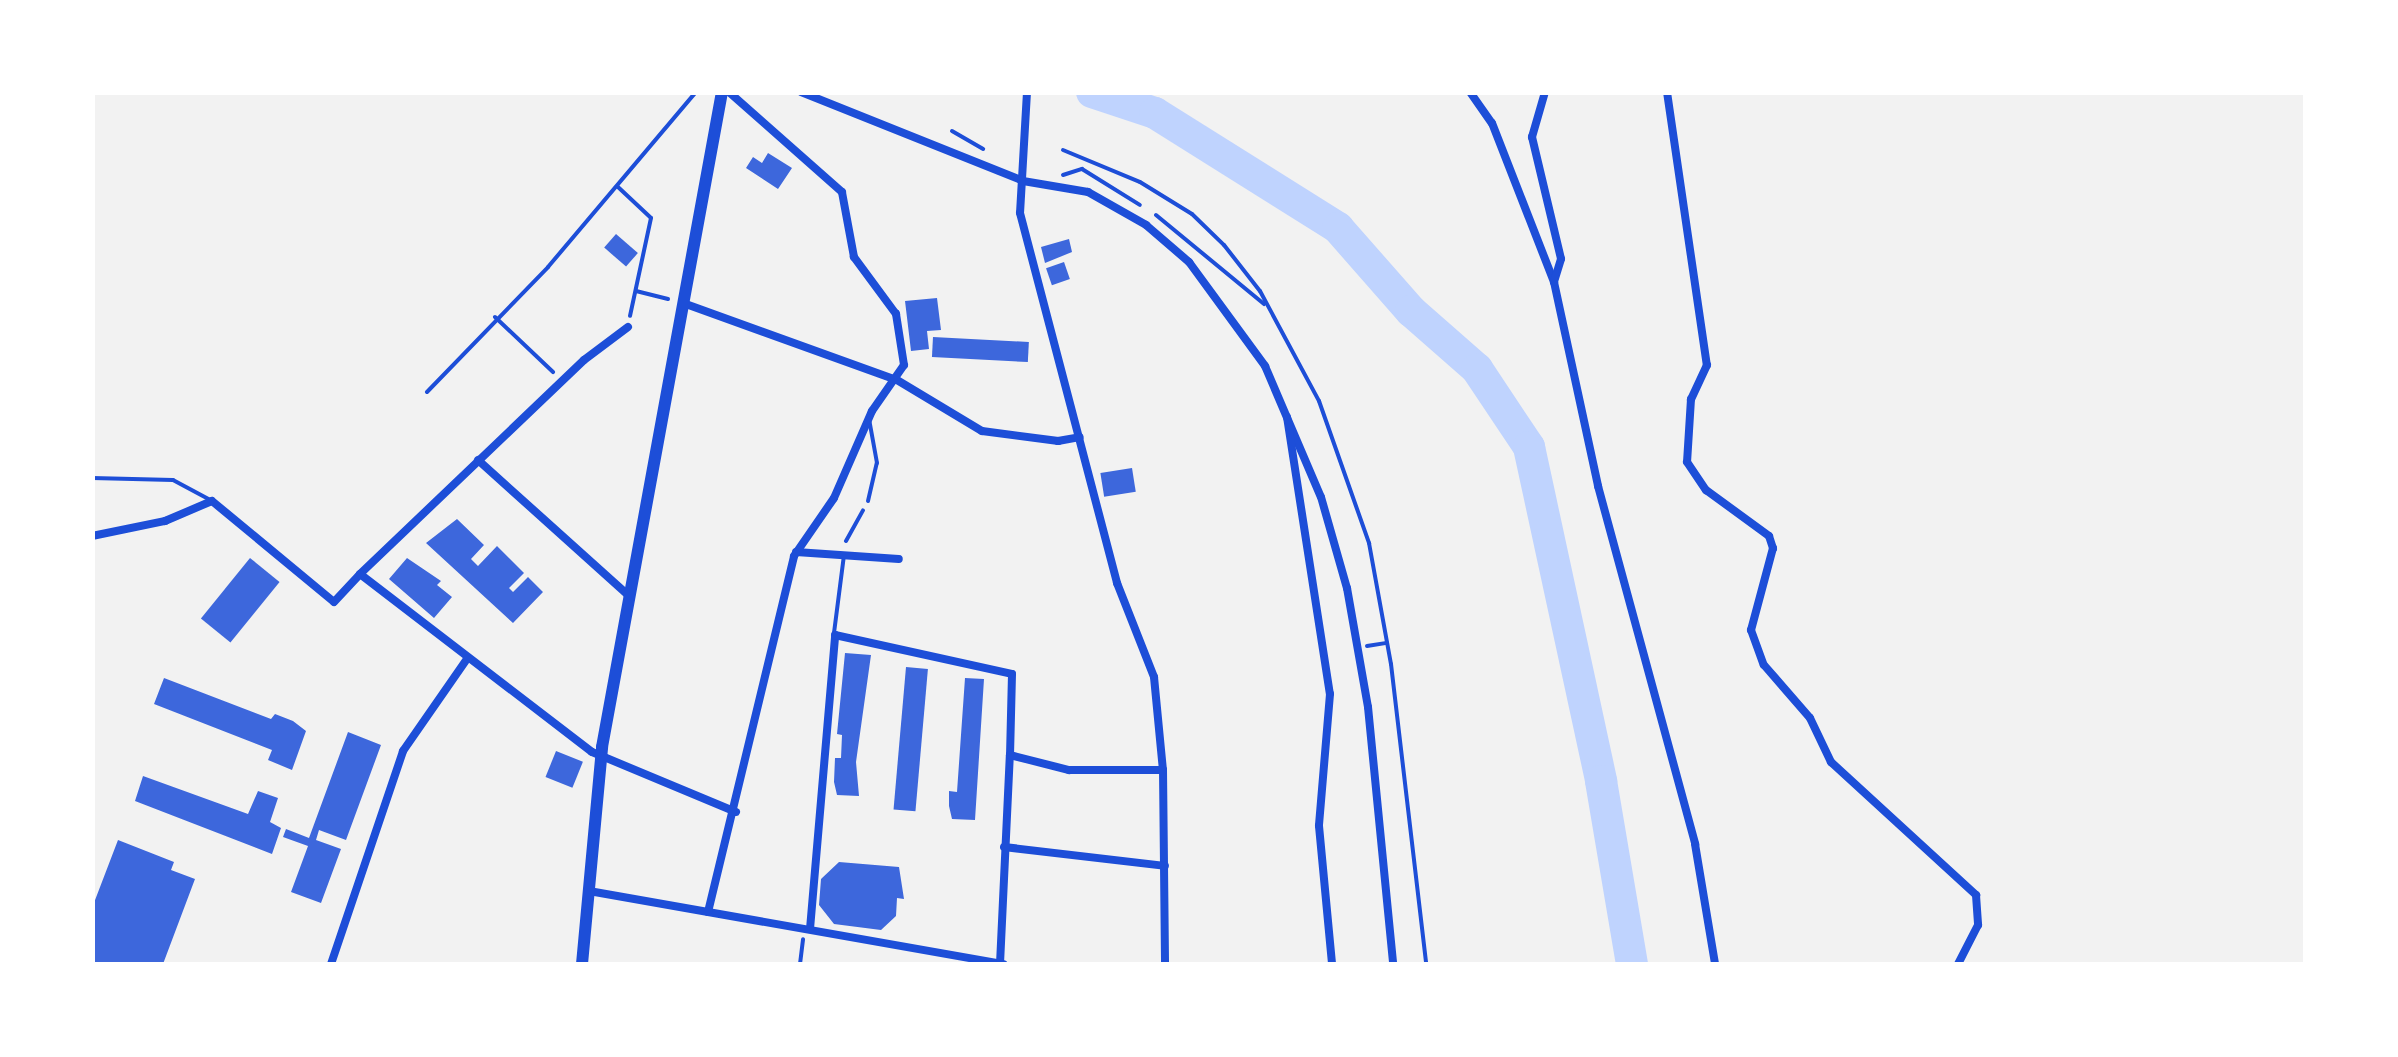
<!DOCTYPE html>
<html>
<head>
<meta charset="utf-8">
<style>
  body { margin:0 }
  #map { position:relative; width:2398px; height:1057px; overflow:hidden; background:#f2f2f2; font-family:"Source Sans 3",sans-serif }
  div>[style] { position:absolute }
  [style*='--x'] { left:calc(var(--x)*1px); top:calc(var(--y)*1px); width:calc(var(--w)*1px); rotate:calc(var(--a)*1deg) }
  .river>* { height:32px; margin:-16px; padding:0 16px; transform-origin:16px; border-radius:16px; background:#bfd3fe }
  .building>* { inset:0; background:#3d67dc; transform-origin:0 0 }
  .path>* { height:4px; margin:-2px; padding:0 2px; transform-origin:2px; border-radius:2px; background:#1d4ed8 }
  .service>* { height:4px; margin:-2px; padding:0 2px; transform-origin:2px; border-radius:2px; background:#1d4ed8 }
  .minor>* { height:8px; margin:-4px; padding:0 4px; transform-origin:4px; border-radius:4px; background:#1d4ed8 }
  .trunk>* { height:12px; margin:-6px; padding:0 6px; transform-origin:6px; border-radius:6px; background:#1d4ed8 }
  span { translate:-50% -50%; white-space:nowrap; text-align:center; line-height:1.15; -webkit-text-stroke:10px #fff; paint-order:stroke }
  .frame { position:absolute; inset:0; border:95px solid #fff; pointer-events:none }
</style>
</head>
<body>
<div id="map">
  <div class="river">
    <div style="--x:1092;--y:92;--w:66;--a:18.4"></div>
    <div style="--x:1155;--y:113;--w:216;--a:32.1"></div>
    <div style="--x:1338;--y:228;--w:111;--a:48.7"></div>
    <div style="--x:1411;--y:311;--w:88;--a:41.3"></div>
    <div style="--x:1477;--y:369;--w:94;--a:56.3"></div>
    <div style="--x:1529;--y:447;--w:342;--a:77.8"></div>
    <div style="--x:1601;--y:781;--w:186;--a:80.4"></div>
  </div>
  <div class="building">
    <div style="clip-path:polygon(768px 153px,792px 168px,778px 189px,746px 168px,753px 157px,762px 163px)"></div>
    <div style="left:616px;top:234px;width:29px;height:18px;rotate:41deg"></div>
    <div style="clip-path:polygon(1069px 239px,1072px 252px,1045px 263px,1041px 247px)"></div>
    <div style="left:1064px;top:262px;width:18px;height:19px;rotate:71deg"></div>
    <div style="clip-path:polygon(937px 298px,941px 330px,927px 331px,929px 349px,911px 351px,905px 301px)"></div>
    <div style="left:933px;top:337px;width:96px;height:20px;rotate:3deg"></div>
    <div style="left:1132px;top:468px;width:24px;height:32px;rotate:81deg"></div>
    <div style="clip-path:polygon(457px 519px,484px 545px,471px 559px,478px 566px,497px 546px,524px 573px,509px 588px,513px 592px,528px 577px,543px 592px,513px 623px,426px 543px)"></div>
    <div style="left:250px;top:558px;width:38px;height:78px;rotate:39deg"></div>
    <div style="clip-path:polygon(407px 558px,441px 581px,437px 585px,452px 597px,434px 618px,389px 579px)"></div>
    <div style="clip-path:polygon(845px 653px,871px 655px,856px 762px,859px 796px,837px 795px,834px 782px,835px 758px,841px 758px,842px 735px,837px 734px)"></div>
    <div style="left:906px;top:667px;width:22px;height:143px;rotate:5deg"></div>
    <div style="clip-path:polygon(164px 678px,271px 719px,275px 714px,293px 721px,306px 731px,292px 770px,268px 760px,272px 750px,154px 704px)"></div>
    <div style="clip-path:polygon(965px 678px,984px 679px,975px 820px,952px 819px,949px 806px,949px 791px,957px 792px)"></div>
    <div style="clip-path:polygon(348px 732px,381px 745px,346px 840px,319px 830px,316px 840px,341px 849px,321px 903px,291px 892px,308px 846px,283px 837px,286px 829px,309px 838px)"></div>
    <div style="left:556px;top:751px;width:29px;height:28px;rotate:22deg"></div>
    <div style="clip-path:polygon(143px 776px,248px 814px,258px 791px,278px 798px,270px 822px,281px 828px,272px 854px,135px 801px)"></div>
    <div style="clip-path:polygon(118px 840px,174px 862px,171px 870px,195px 879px,163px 964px,92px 964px,92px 908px)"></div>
    <div style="clip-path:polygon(839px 862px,899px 867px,904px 899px,897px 898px,896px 916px,881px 930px,834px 924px,819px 905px,821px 879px)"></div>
  </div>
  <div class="path">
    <div style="--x:952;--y:131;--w:36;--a:30"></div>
    <div style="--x:1063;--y:150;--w:83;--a:22.6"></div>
    <div style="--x:1140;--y:182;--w:61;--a:31.6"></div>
    <div style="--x:1192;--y:214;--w:45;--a:44.1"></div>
    <div style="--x:1224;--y:245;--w:58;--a:52"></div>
    <div style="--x:1260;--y:291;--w:125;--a:61.8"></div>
    <div style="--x:1319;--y:401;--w:151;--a:70.6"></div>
    <div style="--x:1369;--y:543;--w:123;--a:79.7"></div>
    <div style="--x:1391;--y:664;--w:302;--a:83.3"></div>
    <div style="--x:1063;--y:175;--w:20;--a:-18"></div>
    <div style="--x:1082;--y:169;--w:68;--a:31.8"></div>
    <div style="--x:618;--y:187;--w:45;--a:43.2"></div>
    <div style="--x:651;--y:218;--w:100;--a:102.1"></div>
    <div style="--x:1156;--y:215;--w:140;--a:39.5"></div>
    <div style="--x:636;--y:291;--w:33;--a:14"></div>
    <div style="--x:495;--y:317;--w:80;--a:43.5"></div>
    <div style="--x:427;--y:392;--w:174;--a:-45.9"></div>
    <div style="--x:548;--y:267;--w:229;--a:-49.8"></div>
    <div style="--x:846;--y:541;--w:35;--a:-61"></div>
    <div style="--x:1367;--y:646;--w:20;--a:-9"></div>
    <div style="--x:800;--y:964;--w:25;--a:-83"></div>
  </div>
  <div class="service">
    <div style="--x:92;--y:478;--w:81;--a:1.4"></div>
    <div style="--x:173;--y:480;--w:44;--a:28.3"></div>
    <div style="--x:868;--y:501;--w:39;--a:-77"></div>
    <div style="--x:877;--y:463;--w:45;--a:-100.3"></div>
    <div style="--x:834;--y:633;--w:79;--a:-82.7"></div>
  </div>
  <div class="minor">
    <div style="--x:801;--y:92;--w:239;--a:21.8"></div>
    <div style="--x:1023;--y:181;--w:66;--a:9.6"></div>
    <div style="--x:1088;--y:192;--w:67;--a:29.6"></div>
    <div style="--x:1146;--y:225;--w:57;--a:40.7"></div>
    <div style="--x:1189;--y:262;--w:129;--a:53.8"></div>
    <div style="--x:1265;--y:366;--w:142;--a:66.9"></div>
    <div style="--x:1321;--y:497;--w:95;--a:74.1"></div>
    <div style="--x:1347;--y:588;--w:121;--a:80"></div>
    <div style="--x:1368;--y:707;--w:258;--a:84.4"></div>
    <div style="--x:1027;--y:92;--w:121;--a:93.3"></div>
    <div style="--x:1020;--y:213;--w:383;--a:75.3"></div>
    <div style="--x:1117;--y:583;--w:101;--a:68.5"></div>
    <div style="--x:1154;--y:677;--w:93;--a:84.5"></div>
    <div style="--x:1163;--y:770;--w:194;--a:89.4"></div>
    <div style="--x:1470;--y:92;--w:38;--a:55"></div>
    <div style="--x:1492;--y:123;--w:171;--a:68.7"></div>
    <div style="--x:1554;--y:282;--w:209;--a:77.8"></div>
    <div style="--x:1598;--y:486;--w:371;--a:74.8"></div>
    <div style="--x:1695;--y:844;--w:122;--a:80.5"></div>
    <div style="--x:1545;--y:92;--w:47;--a:106.1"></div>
    <div style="--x:1532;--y:137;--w:125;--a:76.6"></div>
    <div style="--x:1561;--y:259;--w:24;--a:107"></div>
    <div style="--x:1667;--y:92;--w:276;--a:81.7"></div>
    <div style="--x:1707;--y:365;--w:38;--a:115"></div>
    <div style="--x:1691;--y:399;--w:63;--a:93.6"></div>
    <div style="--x:1687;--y:462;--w:34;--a:56"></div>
    <div style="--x:1706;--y:490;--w:78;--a:36.1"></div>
    <div style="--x:1769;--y:536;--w:13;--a:72"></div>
    <div style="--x:1773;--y:548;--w:85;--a:105"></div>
    <div style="--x:1751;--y:630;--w:37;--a:70"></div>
    <div style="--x:1764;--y:665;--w:70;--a:49"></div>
    <div style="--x:1810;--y:718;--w:49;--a:64.5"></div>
    <div style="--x:1831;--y:762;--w:197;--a:42.5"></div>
    <div style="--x:1976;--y:895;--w:30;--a:86"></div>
    <div style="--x:1978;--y:925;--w:44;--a:117.1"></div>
    <div style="--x:683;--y:303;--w:227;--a:19.8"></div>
    <div style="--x:897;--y:380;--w:99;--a:31"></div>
    <div style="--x:982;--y:431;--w:77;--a:7.5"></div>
    <div style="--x:1058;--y:441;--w:22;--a:-10"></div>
    <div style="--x:628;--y:327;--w:55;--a:143.1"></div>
    <div style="--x:584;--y:360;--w:310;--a:136.3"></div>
    <div style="--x:360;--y:574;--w:292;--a:37.5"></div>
    <div style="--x:592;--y:752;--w:156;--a:22.6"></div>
    <div style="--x:1287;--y:417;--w:280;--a:81.2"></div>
    <div style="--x:1330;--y:694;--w:132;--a:94.8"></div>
    <div style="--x:1319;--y:826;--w:139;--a:84.6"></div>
    <div style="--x:478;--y:460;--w:200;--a:42"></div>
    <div style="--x:92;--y:536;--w:75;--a:-11.6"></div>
    <div style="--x:165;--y:521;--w:51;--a:-23.1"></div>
    <div style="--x:212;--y:501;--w:158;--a:39.6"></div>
    <div style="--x:334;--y:602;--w:38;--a:-47"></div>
    <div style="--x:796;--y:552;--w:103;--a:3.9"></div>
    <div style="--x:1004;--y:847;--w:162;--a:6.7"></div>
    <div style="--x:589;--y:891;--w:421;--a:10"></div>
    <div style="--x:708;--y:912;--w:366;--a:-76.4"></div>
    <div style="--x:794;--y:556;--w:70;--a:-55.4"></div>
    <div style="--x:834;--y:498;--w:95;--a:-66.4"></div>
    <div style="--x:872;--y:411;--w:56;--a:-55.2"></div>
    <div style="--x:904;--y:365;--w:52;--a:-98.9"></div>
    <div style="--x:896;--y:314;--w:71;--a:-126.4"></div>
    <div style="--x:854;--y:257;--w:66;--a:-100.5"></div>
    <div style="--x:842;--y:192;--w:151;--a:-138.5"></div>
    <div style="--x:810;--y:929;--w:295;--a:-85.1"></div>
    <div style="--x:835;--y:635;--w:181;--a:12.4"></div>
    <div style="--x:1012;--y:674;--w:81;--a:91.4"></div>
    <div style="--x:331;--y:964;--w:225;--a:-71.3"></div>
    <div style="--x:403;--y:751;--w:112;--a:-55.2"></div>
    <div style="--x:1000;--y:964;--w:209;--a:-87.3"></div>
    <div style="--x:1010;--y:755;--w:61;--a:14.3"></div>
    <div style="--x:1069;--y:770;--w:94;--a:0"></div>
  </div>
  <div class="trunk">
    <div style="--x:582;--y:964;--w:218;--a:-84.7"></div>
    <div style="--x:602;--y:747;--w:666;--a:-79.62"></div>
  </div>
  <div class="frame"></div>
</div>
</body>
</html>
